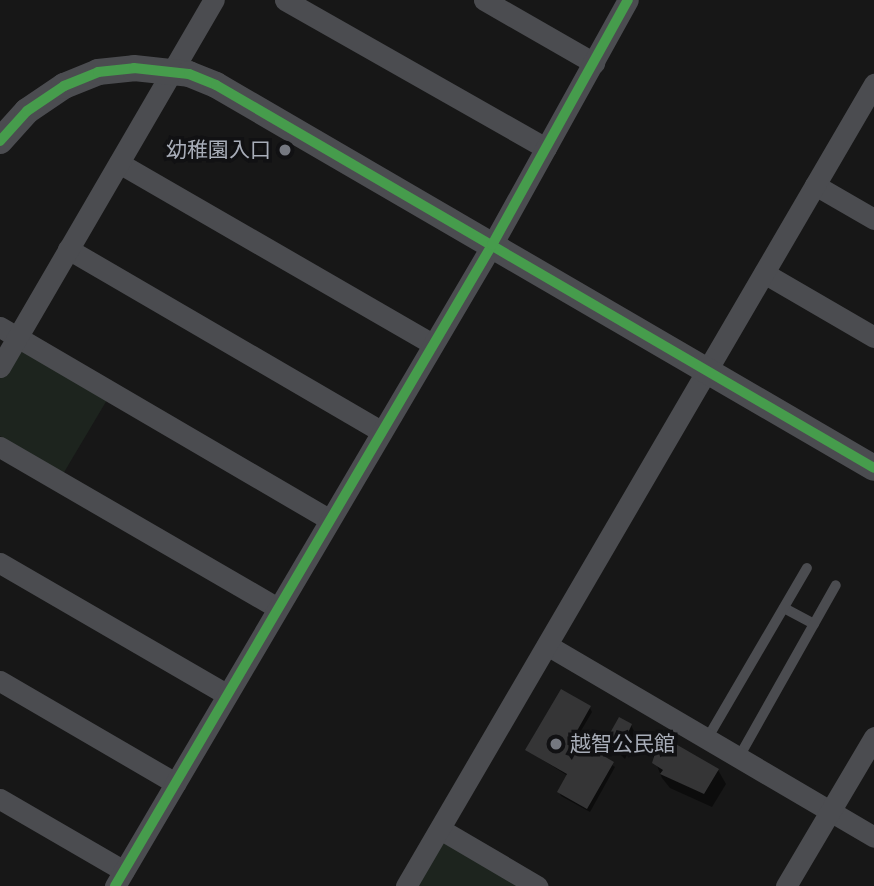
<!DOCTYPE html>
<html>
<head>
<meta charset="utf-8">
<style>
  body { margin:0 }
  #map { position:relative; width:874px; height:886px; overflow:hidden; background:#171717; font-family:Arial,"Noto Sans JP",sans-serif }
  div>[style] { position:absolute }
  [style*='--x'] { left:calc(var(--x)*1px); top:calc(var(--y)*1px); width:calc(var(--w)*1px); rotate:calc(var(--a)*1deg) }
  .green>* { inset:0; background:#1d241e }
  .shadow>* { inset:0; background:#0007 }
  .building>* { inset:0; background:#353536 }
  .service>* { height:10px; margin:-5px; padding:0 5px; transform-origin:5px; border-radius:5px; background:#4b4c50 }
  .minor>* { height:21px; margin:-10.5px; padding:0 10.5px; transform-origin:10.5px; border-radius:10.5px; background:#4b4c50 }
  .tertiary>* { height:26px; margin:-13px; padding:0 13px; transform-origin:13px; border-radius:13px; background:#4b4c50 }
  .cycleway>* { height:10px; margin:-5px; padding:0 5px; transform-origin:5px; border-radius:5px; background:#469c4c }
  .dots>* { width:19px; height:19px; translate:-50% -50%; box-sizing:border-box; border:4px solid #111113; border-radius:50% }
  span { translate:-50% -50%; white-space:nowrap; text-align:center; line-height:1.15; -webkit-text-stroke:7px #111113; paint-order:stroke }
  .poi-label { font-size:21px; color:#a8adb8 }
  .right { translate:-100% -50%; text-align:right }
  .left { translate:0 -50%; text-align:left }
</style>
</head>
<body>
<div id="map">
  <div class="green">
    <div style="clip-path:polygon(16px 346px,107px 400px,63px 474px,0 436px,0 375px)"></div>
    <div style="clip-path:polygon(446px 838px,527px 886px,417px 886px)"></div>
  </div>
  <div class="shadow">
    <div style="clip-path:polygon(590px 708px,592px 712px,575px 741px,615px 767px,590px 812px,561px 796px,559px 792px,568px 776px,527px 750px)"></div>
    <div style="clip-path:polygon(631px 725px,636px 735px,625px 759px,607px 742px)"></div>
    <div style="clip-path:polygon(667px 741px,718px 770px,726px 784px,712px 807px,670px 788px,662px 778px,653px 756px)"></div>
  </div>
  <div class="building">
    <div style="clip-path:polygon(561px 689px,591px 706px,573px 738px,614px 762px,587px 809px,557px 792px,567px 774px,525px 750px)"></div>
    <div style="clip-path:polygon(619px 717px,632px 724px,620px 751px,605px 742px)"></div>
    <div style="clip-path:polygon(667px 739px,719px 769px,704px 794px,660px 774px,663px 770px,652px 763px,658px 744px,662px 746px)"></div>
  </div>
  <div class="service">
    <div style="--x:784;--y:608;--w:34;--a:28"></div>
    <div style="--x:707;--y:739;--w:198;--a:-59.7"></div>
    <div style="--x:739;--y:757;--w:197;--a:-60.6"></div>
  </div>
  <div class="minor">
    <div style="--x:285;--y:0;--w:300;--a:29.6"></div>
    <div style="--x:484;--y:0;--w:127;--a:29.8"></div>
    <div style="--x:119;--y:163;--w:362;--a:30"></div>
    <div style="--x:815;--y:185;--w:68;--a:30"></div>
    <div style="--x:68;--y:249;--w:362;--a:30.2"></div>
    <div style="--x:764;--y:273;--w:127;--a:30.2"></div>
    <div style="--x:0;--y:327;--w:381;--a:30.3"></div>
    <div style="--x:0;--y:367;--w:425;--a:-59.8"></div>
    <div style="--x:0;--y:447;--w:319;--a:30.1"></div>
    <div style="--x:0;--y:563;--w:261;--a:30.1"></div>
    <div style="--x:547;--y:645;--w:379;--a:30.4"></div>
    <div style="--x:0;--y:681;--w:203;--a:30.2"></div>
    <div style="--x:0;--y:799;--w:143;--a:30.1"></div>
    <div style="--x:440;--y:829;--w:113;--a:30.4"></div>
    <div style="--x:115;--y:886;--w:744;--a:-59.54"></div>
    <div style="--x:492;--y:245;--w:280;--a:-61"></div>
    <div style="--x:406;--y:886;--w:929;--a:-59.73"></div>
    <div style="--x:786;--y:886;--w:173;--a:-59.4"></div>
  </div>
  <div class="tertiary">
    <div style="--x:0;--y:141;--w:40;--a:-48"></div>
    <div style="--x:27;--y:111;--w:45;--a:-34"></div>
    <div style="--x:64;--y:86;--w:37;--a:-22"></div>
    <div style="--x:98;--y:72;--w:36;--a:-6"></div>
    <div style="--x:134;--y:68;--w:55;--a:6.2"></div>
    <div style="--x:189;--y:74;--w:29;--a:22"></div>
    <div style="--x:216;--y:85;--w:761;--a:30.2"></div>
  </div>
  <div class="cycleway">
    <div style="--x:0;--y:141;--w:40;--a:-48"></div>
    <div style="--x:27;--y:111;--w:45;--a:-34"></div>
    <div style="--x:64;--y:86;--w:37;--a:-22"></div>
    <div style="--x:98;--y:72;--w:36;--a:-6"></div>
    <div style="--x:134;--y:68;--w:55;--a:6.2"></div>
    <div style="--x:189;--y:74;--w:29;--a:22"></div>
    <div style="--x:216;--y:85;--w:761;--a:30.2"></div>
    <div style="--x:115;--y:886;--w:744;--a:-59.54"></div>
    <div style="--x:492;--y:245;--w:280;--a:-61"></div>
  </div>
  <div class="dots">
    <div style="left:285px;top:150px;background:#757880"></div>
    <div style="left:556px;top:744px;background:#757880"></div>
  </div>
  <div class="poi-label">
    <span class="right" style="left:271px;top:150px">幼稚園入口</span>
    <span class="left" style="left:570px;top:744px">越智公民館</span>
  </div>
</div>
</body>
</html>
